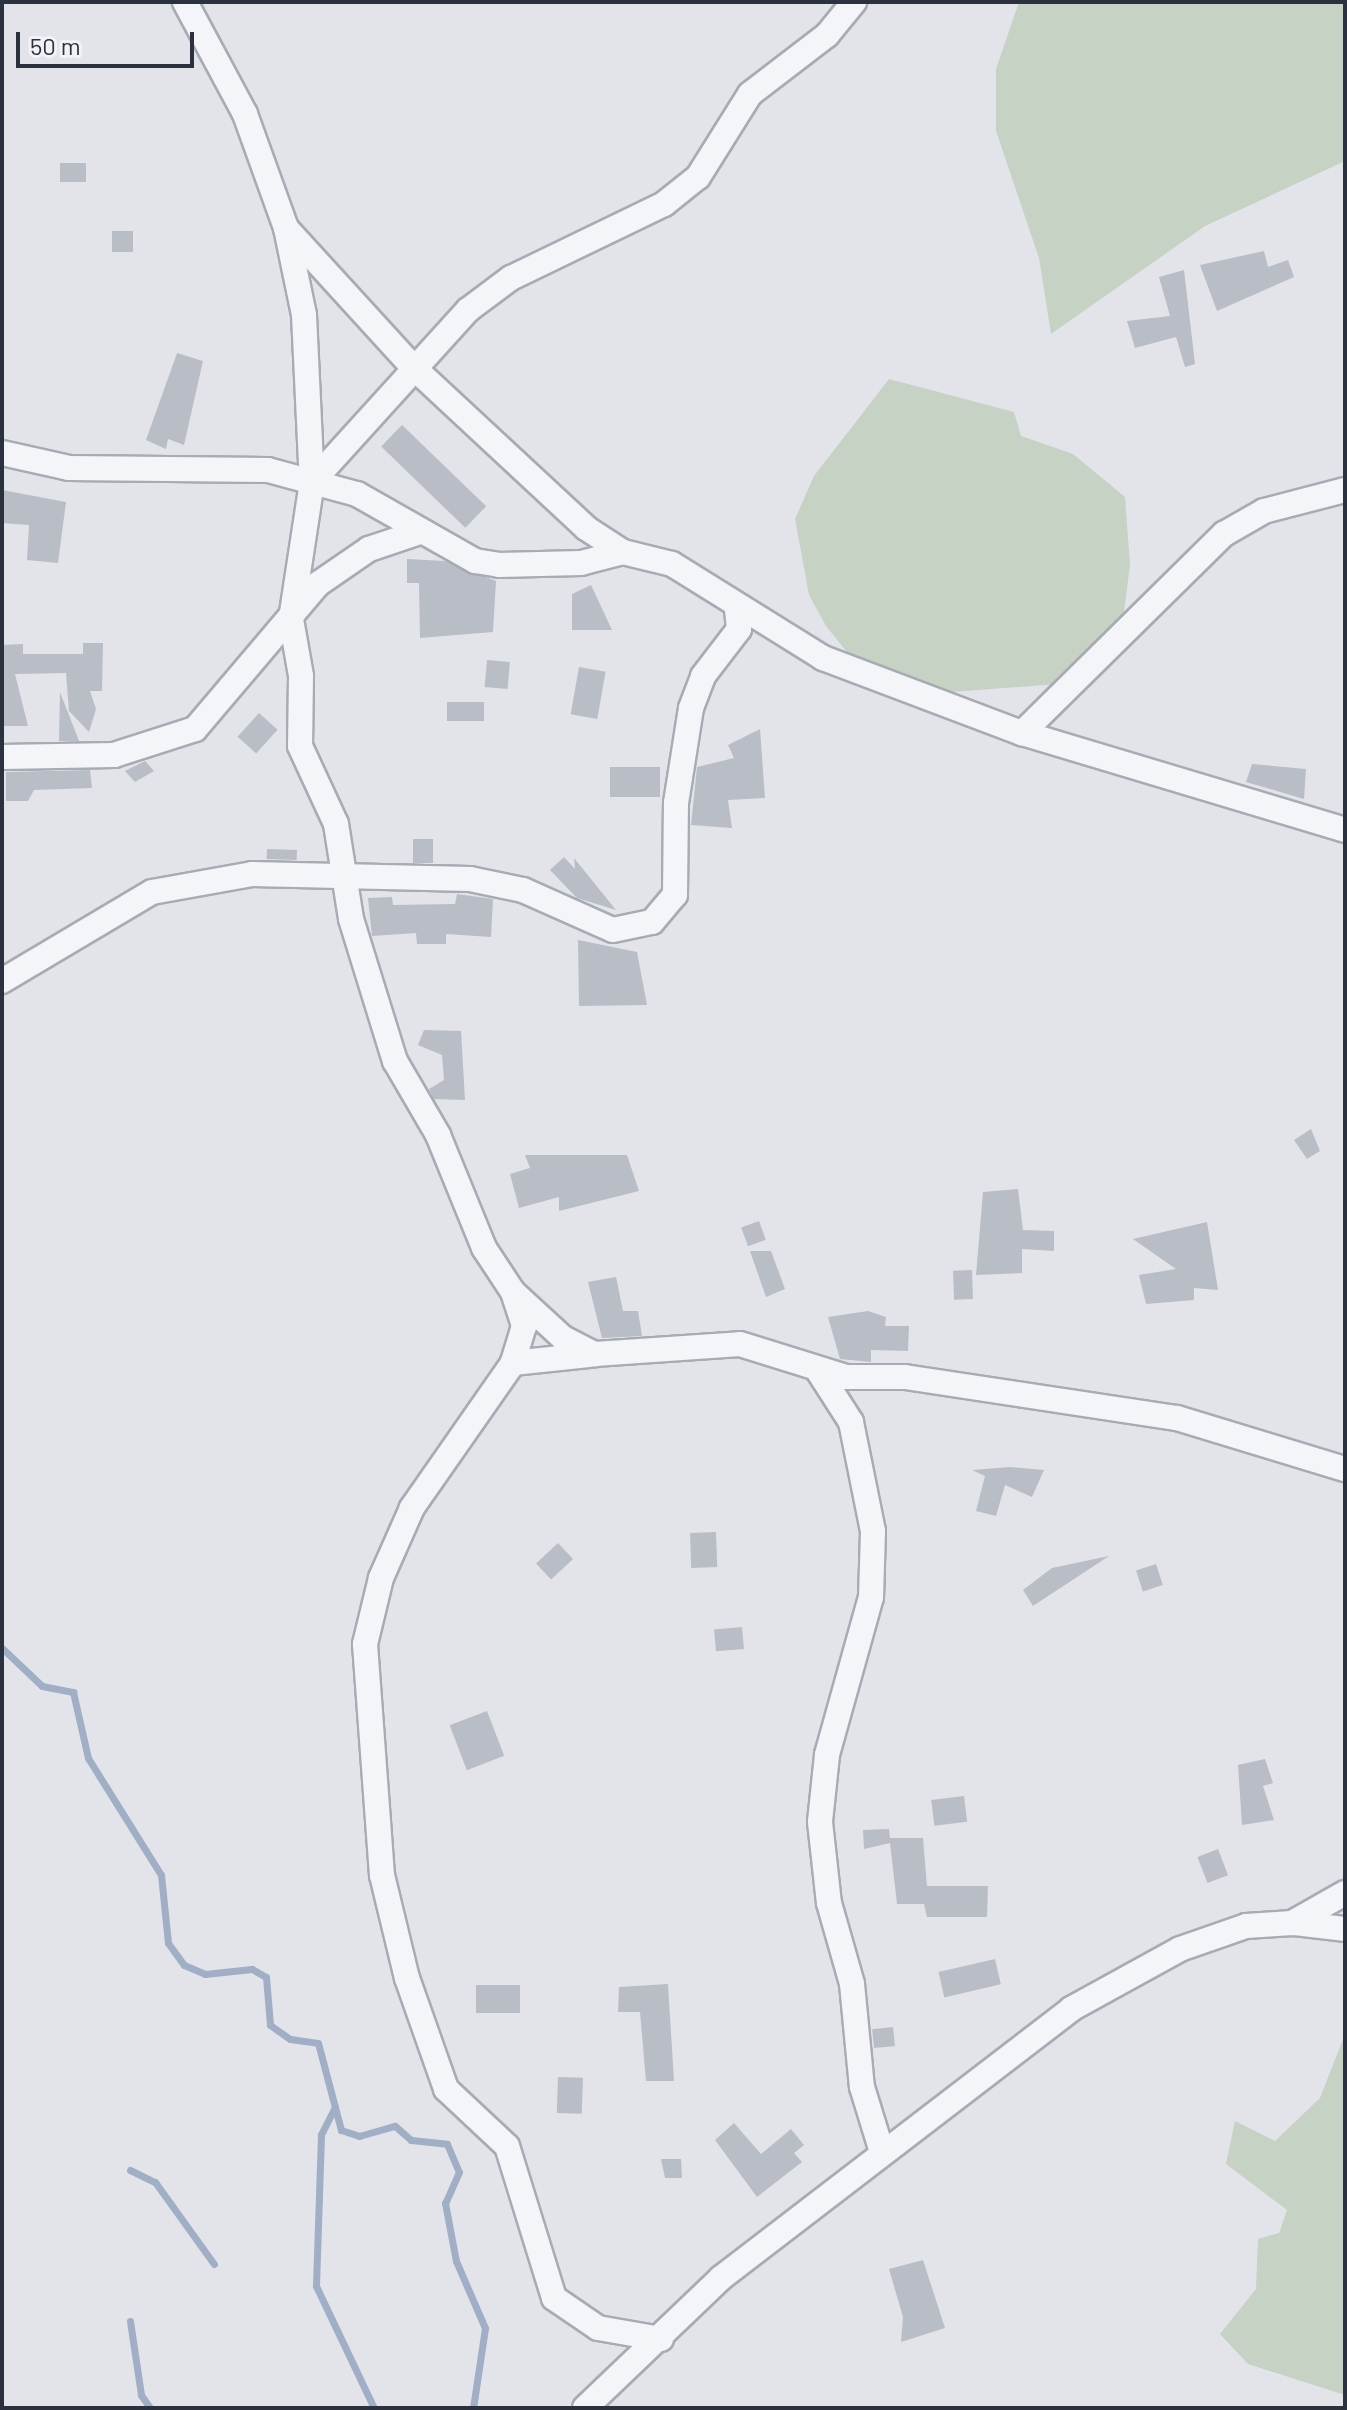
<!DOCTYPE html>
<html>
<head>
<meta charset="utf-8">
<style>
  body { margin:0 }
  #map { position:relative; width:1347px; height:2410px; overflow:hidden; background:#e2e4e9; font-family:Barlow,sans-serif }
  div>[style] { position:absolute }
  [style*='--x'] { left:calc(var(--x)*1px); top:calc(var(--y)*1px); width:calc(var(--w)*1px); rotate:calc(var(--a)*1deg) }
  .green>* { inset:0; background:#c6d2c4 }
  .stream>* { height:7px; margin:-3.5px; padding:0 3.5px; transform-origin:3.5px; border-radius:3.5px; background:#a0afc6 }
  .building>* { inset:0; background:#b9bdc5; transform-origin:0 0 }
  .roads { filter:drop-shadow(2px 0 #a7abb3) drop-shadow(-2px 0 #a7abb3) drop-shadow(0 2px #a7abb3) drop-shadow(0 -2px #a7abb3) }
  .minor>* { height:24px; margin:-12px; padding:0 12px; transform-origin:12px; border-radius:12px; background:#f4f5f8 }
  span { translate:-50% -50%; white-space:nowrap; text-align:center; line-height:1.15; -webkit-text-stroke:6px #f1f3f6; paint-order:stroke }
  .frame { position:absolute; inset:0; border:4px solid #2b313f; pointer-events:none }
  .scale { position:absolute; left:16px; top:32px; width:178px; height:36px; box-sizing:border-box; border:4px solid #2b313f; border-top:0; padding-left:10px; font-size:24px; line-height:28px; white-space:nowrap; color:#2b313f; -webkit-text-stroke:6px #f1f3f6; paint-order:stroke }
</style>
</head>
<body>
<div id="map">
  <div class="green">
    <div style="clip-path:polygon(1019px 2px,1345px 2px,1345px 161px,1205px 226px,1051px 334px,1039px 258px,996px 131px,996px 69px)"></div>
    <div style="clip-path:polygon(889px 379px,1014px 412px,1021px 436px,1073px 454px,1125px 497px,1130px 565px,1121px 635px,1072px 683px,938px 693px,855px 662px,826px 626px,809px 595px,795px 519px,814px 476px)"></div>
    <div style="clip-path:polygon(1345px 2034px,1345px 2395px,1248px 2364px,1220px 2334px,1256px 2289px,1258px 2239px,1279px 2233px,1287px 2210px,1226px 2164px,1235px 2121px,1275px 2141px,1320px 2098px)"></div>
  </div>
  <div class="stream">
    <div style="--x:2;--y:1648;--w:55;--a:43.5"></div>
    <div style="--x:42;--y:1686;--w:32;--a:11"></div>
    <div style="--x:73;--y:1692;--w:68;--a:77.2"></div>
    <div style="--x:88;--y:1758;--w:138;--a:58"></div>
    <div style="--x:161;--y:1875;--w:68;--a:84.1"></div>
    <div style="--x:168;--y:1943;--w:27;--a:54"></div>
    <div style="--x:184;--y:1965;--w:23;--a:23"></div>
    <div style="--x:205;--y:1974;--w:47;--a:-6.1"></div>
    <div style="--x:252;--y:1969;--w:16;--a:30"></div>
    <div style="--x:266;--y:1977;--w:48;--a:85.2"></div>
    <div style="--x:270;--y:2025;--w:24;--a:35"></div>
    <div style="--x:290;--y:2039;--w:28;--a:8"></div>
    <div style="--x:318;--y:2043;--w:90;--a:75.2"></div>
    <div style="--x:341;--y:2130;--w:19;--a:18"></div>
    <div style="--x:359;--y:2136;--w:37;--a:-16"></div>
    <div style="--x:395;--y:2126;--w:21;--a:41"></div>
    <div style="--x:411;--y:2140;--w:36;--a:6"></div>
    <div style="--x:447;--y:2144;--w:30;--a:67"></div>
    <div style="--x:459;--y:2172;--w:34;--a:114"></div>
    <div style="--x:445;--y:2203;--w:59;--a:79.3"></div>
    <div style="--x:456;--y:2261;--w:73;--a:66.6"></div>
    <div style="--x:485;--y:2328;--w:81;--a:98.5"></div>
    <div style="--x:335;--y:2107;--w:31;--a:117"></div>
    <div style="--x:321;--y:2135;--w:151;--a:91.9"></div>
    <div style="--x:316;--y:2286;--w:135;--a:64.6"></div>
    <div style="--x:130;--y:2170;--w:28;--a:26"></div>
    <div style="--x:155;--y:2182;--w:101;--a:54.3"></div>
    <div style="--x:130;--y:2321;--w:75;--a:81.5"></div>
    <div style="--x:141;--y:2395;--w:16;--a:55"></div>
  </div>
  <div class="building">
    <div style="left:86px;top:163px;width:19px;height:26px;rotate:90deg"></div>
    <div style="left:112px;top:231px;width:21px;height:21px"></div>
    <div style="clip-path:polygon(1264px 251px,1268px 267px,1288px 260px,1294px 277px,1217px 311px,1200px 265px)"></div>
    <div style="clip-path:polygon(1184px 270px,1195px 364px,1185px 367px,1176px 337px,1135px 348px,1127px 321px,1170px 316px,1159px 277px)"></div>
    <div style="clip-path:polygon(177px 353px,203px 361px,184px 445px,168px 439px,166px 449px,146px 440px)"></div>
    <div style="left:402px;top:425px;width:117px;height:30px;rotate:44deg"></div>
    <div style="clip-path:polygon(2px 490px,66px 502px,58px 563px,27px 560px,29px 525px,2px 523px)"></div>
    <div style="clip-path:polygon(407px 559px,445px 561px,496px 581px,493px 632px,420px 638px,419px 583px,407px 583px)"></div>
    <div style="clip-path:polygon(591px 585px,612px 630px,572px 630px,572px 594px)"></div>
    <div style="clip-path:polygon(83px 643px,103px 643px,102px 691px,90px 691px,96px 709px,89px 732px,69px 711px,66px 673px,15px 674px,28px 726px,2px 726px,2px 645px,23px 644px,23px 654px,83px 654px)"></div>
    <div style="left:487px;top:660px;width:23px;height:27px;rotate:5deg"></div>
    <div style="left:579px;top:667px;width:27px;height:48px;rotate:10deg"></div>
    <div style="clip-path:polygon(60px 692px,79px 741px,59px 741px)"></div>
    <div style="left:447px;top:702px;width:37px;height:19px"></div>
    <div style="left:259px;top:713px;width:25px;height:32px;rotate:42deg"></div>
    <div style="clip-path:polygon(760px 729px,765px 798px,728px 800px,732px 828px,691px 825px,697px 767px,734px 758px,728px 745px)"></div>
    <div style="clip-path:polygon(145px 761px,154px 771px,135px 782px,125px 771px)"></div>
    <div style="clip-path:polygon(1252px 764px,1306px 769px,1304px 799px,1246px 782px)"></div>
    <div style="left:610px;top:767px;width:50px;height:30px"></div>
    <div style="clip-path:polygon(90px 770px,92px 788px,34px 790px,28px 801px,6px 801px,6px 772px)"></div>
    <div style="left:433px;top:839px;width:24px;height:20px;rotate:90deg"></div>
    <div style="left:267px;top:849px;width:30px;height:10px;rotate:2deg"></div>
    <div style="clip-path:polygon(564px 857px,575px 869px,574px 858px,616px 910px,577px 898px,550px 870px)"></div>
    <div style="clip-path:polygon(457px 894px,493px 899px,491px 937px,446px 934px,446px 944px,417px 944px,416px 933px,372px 936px,368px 898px,392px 897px,393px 905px,455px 904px)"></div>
    <div style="clip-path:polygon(578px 940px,637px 952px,647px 1005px,579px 1006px)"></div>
    <div style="clip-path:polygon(424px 1030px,461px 1031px,465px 1100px,434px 1099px,429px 1089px,444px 1080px,442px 1055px,418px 1045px)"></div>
    <div style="clip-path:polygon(1311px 1129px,1320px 1151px,1307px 1159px,1294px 1140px)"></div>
    <div style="clip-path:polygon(525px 1155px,627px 1155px,639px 1191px,559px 1211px,559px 1197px,519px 1208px,510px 1174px,530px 1168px)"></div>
    <div style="clip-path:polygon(1018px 1189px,1023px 1230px,1054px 1231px,1054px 1251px,1022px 1249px,1022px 1273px,976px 1275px,983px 1192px)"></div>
    <div style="left:759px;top:1221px;width:20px;height:19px;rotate:70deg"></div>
    <div style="clip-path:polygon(1207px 1222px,1218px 1290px,1194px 1288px,1194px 1300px,1146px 1304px,1139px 1275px,1176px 1269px,1133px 1239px)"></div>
    <div style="clip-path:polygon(750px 1251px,771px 1251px,785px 1289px,766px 1297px)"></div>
    <div style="left:972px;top:1270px;width:29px;height:19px;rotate:88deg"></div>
    <div style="clip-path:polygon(616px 1277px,623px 1311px,638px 1311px,642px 1336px,602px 1338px,588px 1282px)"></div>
    <div style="clip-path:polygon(868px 1311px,886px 1317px,885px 1326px,909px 1326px,908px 1351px,871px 1350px,871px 1362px,840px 1359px,828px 1317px)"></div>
    <div style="clip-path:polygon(1010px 1467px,1044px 1470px,1032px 1497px,1005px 1485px,996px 1516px,976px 1511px,985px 1476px,972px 1470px)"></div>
    <div style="left:716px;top:1532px;width:35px;height:26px;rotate:88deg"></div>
    <div style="left:558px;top:1543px;width:22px;height:30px;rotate:47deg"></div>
    <div style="clip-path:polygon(1109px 1556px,1033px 1606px,1023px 1590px,1052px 1568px)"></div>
    <div style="left:1156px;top:1564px;width:22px;height:21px;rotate:72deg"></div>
    <div style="left:742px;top:1627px;width:22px;height:28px;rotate:85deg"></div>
    <div style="left:487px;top:1711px;width:48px;height:40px;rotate:69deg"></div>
    <div style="clip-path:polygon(1265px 1759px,1273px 1783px,1263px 1786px,1274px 1820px,1242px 1825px,1238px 1765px)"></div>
    <div style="left:964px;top:1796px;width:26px;height:33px;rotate:83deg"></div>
    <div style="clip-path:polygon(889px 1829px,890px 1838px,923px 1838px,927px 1886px,988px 1886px,987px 1917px,927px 1917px,924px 1904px,897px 1904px,890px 1843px,864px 1849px,863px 1830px)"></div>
    <div style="left:1218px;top:1849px;width:28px;height:22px;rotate:69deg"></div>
    <div style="left:995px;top:1959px;width:26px;height:58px;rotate:77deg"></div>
    <div style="clip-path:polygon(668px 1984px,674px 2081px,646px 2081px,640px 2012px,618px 2012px,619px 1987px)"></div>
    <div style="left:476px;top:1985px;width:44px;height:28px"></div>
    <div style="left:893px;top:2027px;width:19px;height:21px;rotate:84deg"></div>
    <div style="left:558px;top:2077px;width:25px;height:36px;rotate:2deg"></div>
    <div style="clip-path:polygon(734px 2123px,761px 2154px,791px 2129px,804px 2145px,794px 2153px,802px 2162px,757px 2197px,715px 2140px)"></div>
    <div style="clip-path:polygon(661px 2159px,681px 2159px,682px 2178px,665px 2178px)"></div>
    <div style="clip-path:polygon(923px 2260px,945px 2328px,901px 2342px,903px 2317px,889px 2269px)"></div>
  </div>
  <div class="roads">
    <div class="minor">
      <div style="--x:185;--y:2;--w:127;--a:61.8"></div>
      <div style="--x:245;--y:114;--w:121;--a:70.2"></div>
      <div style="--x:286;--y:228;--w:188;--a:47.6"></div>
      <div style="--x:413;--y:367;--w:236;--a:42.9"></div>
      <div style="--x:586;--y:528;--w:44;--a:33"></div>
      <div style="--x:286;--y:228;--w:89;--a:78.3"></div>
      <div style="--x:304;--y:315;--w:167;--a:87.3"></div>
      <div style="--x:312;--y:482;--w:139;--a:98.7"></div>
      <div style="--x:291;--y:619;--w:58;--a:80"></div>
      <div style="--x:301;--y:676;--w:70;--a:90.8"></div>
      <div style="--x:300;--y:746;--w:86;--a:65.2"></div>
      <div style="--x:336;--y:824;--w:96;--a:81"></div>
      <div style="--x:351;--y:919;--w:149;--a:72.8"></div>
      <div style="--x:395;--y:1061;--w:86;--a:59.8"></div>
      <div style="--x:438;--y:1135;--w:122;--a:67.8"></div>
      <div style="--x:484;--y:1248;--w:53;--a:56.6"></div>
      <div style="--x:513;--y:1292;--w:68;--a:42.6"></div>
      <div style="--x:563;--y:1338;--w:36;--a:27"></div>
      <div style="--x:595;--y:1354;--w:145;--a:-3.9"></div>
      <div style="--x:740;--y:1344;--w:111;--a:17.3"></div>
      <div style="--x:846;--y:1377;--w:59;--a:0"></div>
      <div style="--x:905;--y:1377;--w:275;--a:8.6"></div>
      <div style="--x:1177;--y:1418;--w:176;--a:16.9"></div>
      <div style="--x:2;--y:453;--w:69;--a:12.6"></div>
      <div style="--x:69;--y:468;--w:199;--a:0.6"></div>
      <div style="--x:268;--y:470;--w:92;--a:15.1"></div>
      <div style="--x:357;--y:494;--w:136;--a:29.6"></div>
      <div style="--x:475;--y:561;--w:24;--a:9"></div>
      <div style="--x:499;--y:565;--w:82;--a:-1.4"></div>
      <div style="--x:581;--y:563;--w:43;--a:-14.7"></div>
      <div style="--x:623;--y:552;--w:50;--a:13.8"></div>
      <div style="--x:672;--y:564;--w:178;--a:31.9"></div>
      <div style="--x:823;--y:658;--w:213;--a:20.7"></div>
      <div style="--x:1022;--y:733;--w:337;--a:16.7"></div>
      <div style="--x:312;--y:482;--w:232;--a:-47.8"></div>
      <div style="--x:468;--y:310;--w:54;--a:-36.7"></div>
      <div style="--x:511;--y:278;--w:170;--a:-25.8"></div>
      <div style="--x:664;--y:204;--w:43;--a:-38.5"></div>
      <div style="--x:698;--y:177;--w:98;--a:-57.9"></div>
      <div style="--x:750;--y:94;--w:97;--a:-37.5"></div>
      <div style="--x:827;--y:35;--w:43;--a:-50.7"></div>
      <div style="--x:1022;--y:733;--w:284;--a:-44.6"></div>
      <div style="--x:1224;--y:534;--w:46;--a:-29.9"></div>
      <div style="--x:1264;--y:511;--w:84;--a:-14.5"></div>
      <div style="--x:2;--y:757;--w:112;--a:-1"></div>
      <div style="--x:114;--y:755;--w:85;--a:-17.8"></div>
      <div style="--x:195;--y:729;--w:190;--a:-49.7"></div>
      <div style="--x:318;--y:584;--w:62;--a:-34.5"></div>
      <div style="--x:369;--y:549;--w:54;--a:-18.4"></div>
      <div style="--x:2;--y:981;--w:174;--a:-30.7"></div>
      <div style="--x:152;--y:892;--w:102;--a:-10.2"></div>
      <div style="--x:252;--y:874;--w:218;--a:1.3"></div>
      <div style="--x:470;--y:879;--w:54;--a:11.7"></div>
      <div style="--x:523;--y:890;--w:98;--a:24"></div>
      <div style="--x:613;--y:930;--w:40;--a:-12"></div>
      <div style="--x:652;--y:922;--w:35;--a:-50"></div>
      <div style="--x:675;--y:895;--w:92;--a:-89.4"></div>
      <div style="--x:676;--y:803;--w:96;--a:-81"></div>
      <div style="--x:691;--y:708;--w:34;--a:-69"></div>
      <div style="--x:703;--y:676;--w:59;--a:-52.5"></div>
      <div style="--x:739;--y:629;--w:20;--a:-96"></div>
      <div style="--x:514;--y:1295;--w:33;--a:72"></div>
      <div style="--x:524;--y:1326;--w:39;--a:107"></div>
      <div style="--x:513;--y:1363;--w:177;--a:124.9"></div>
      <div style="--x:412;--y:1508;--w:77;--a:113.9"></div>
      <div style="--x:381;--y:1578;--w:68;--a:103.6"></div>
      <div style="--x:365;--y:1644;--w:232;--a:85.8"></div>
      <div style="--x:382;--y:1875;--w:106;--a:76.4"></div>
      <div style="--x:407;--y:1978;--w:118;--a:70.6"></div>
      <div style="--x:446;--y:2089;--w:83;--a:43.1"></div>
      <div style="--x:507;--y:2146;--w:159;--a:72.8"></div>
      <div style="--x:554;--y:2298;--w:53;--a:34.3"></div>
      <div style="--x:598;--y:2328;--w:64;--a:9.9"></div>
      <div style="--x:513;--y:1363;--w:76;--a:-6"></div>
      <div style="--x:817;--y:1369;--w:63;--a:57.3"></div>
      <div style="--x:851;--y:1422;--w:111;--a:78.6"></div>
      <div style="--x:873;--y:1531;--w:66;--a:91.7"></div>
      <div style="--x:871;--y:1597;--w:164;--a:105.6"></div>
      <div style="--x:827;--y:1755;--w:67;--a:96"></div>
      <div style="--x:820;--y:1822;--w:81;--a:83.7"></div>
      <div style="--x:829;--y:1903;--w:84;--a:74.1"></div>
      <div style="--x:852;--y:1984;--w:103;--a:84.5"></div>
      <div style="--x:862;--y:2087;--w:68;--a:72.9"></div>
      <div style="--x:1294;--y:1923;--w:51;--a:6.7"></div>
      <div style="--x:585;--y:2408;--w:188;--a:-43.7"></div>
      <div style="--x:721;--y:2278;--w:441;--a:-37.5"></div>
      <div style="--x:1071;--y:2009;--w:124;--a:-28.8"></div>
      <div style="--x:1180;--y:1949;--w:70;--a:-19.2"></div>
      <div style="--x:1246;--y:1926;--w:46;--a:-3.7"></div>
      <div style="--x:1292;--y:1923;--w:61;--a:-29.5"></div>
    </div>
  </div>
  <div class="frame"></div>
  <div class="scale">50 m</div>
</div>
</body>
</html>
